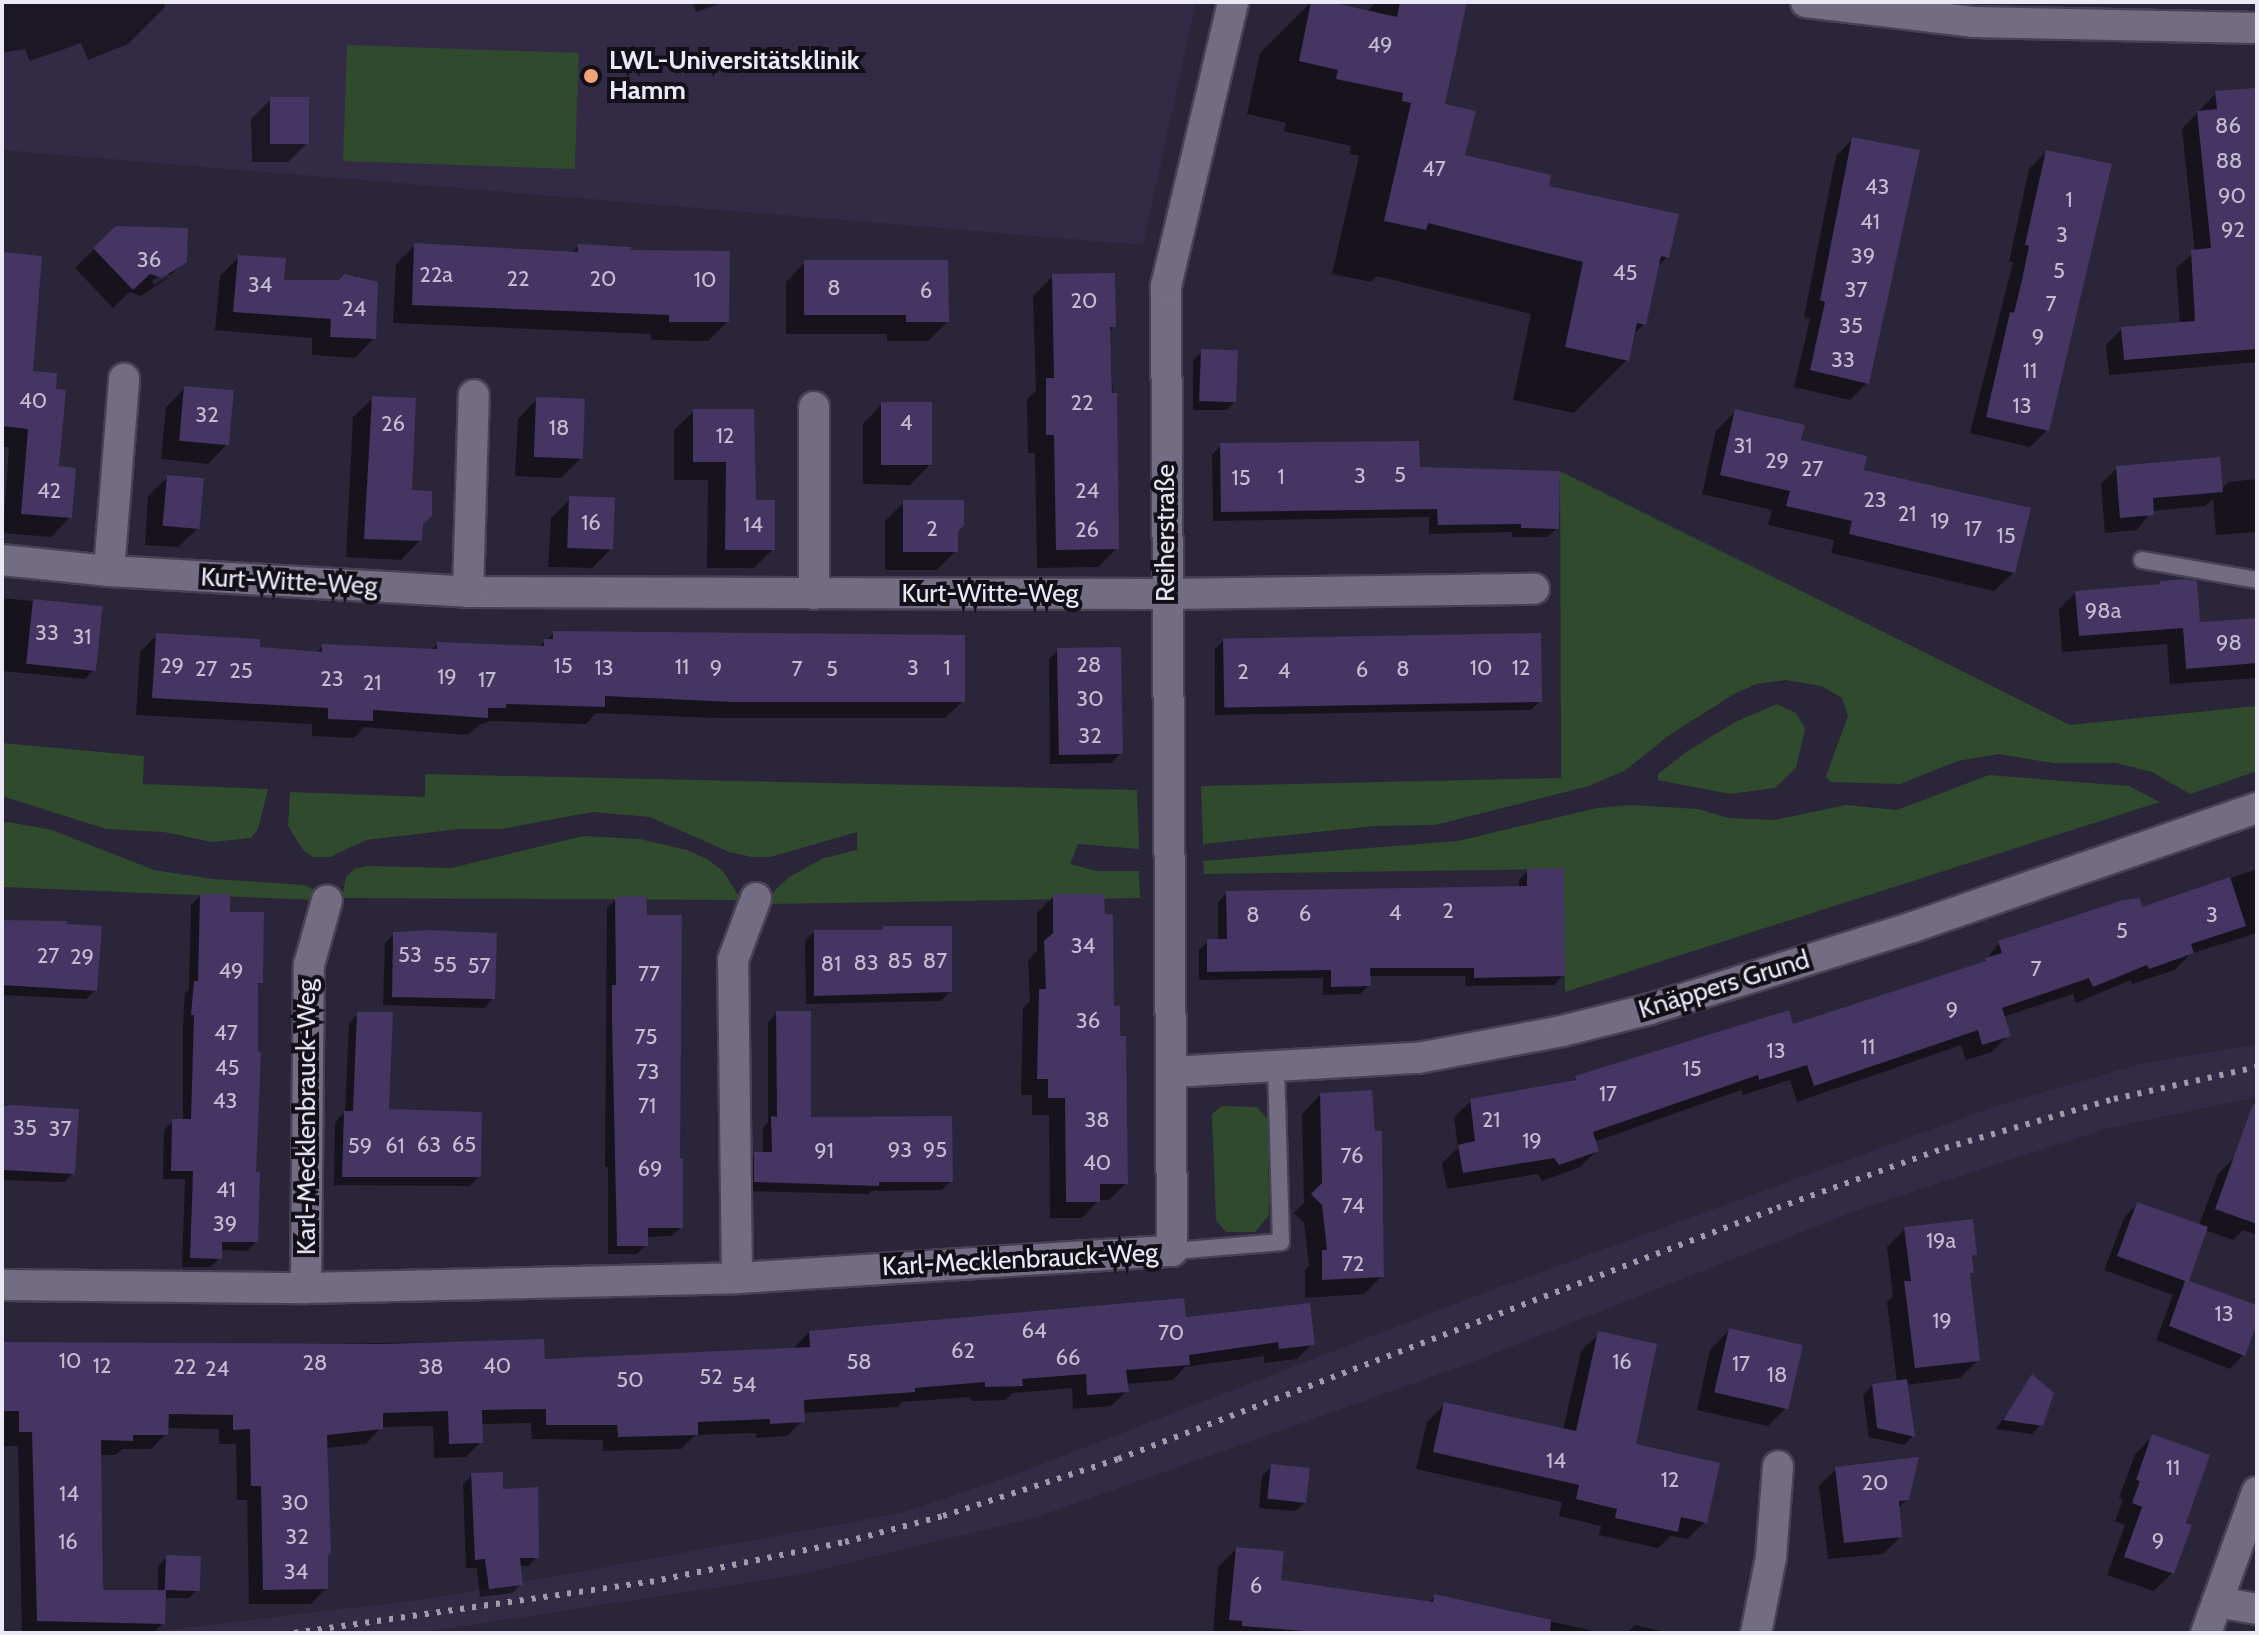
<!DOCTYPE html>
<html>
<head>
<meta charset="utf-8">
<style>
  body { margin:0 }
  #map { position:relative; width:2259px; height:1635px; overflow:hidden; background:#2a2538; font-family:Cabin,sans-serif }
  div>[style] { position:absolute }
  [style*='--x'] { left:calc(var(--x)*1px); top:calc(var(--y)*1px); width:calc(var(--w)*1px); rotate:calc(var(--a)*1deg) }
  .built>* { inset:0; background:#332b45 }
  .green>* { inset:0; background:#304a2d; transform-origin:0 0 }
  .shadow>* { inset:0; background:#0007 }
  .building>* { inset:0; background:#443563; transform-origin:0 0 }
  .roads { filter:drop-shadow(2px 0 #474253) drop-shadow(-2px 0 #474253) drop-shadow(0 2px #474253) drop-shadow(0 -2px #474253) }
  .lane>* { height:16px; margin:-8px; padding:0 8px; transform-origin:8px; border-radius:8px; background:#736d84 }
  .street>* { height:30px; margin:-15px; padding:0 15px; transform-origin:15px; border-radius:15px; background:#736d84 }
  .rail>* { height:6px; margin-top:-3px; transform-origin:0; background:repeating-linear-gradient(90deg,#a09cac 0 4px,transparent 0 12px) }
  .dots>* { width:22px; height:22px; translate:-50% -50%; box-sizing:border-box; border:4px solid #120f18; border-radius:50% }
  span { translate:-50% -50%; white-space:nowrap; text-align:center; line-height:1.15; -webkit-text-stroke:8px #120f18; paint-order:stroke }
  .number-label { font-size:22px; color:#c2bcd1 }
  .number-label span { -webkit-text-stroke-width:0 }
  .poi-label { font-size:26px; color:#ece9f6; font-weight:700 }
  .left { translate:0 -50%; text-align:left }
  .street-label { font-size:26px; color:#ece9f6 }
  .frame { position:absolute; inset:0; border:4px solid #ece9f6; pointer-events:none }
</style>
</head>
<body>
<div id="map">
  <div class="built">
    <div style="clip-path:polygon(2px 2px,1196px 2px,1143px 245px,2px 150px)"></div>
    <div style="clip-path:polygon(2257px 1044px,2257px 1097px,2105px 1129px,1862px 1208px,1462px 1366px,1037px 1517px,799px 1575px,417px 1633px,142px 1633px,435px 1598px,902px 1513px,1011px 1476px,1473px 1297px,1996px 1106px,2144px 1063px)"></div>
  </div>
  <div class="green">
    <div style="left:347px;top:45px;width:232px;height:116px;rotate:2deg"></div>
    <div style="clip-path:polygon(1560px 471px,2070px 725px,2257px 706px,2257px 771px,2190px 794px,2152px 772px,2116px 763px,2053px 763px,1998px 754px,1958px 761px,1900px 784px,1830px 782px,1826px 776px,1848px 716px,1842px 698px,1821px 686px,1786px 680px,1756px 684px,1734px 694px,1668px 736px,1626px 770px,1589px 786px,1435px 825px,1374px 826px,1203px 844px,1201px 786px,1561px 778px)"></div>
    <div style="clip-path:polygon(1777px 704px,1796px 713px,1805px 729px,1796px 768px,1775px 788px,1730px 794px,1658px 780px,1658px 774px,1686px 752px,1737px 721px)"></div>
    <div style="clip-path:polygon(2px 743px,144px 756px,143px 784px,268px 789px,258px 829px,251px 838px,212px 842px,164px 832px,106px 829px,2px 796px)"></div>
    <div style="clip-path:polygon(425px 774px,1137px 790px,1139px 849px,1078px 844px,1070px 864px,1097px 871px,1139px 871px,1140px 898px,769px 904px,775px 890px,789px 877px,824px 858px,857px 850px,857px 832px,770px 857px,752px 857px,729px 852px,650px 817px,592px 812px,502px 829px,460px 829px,366px 840px,330px 857px,313px 857px,303px 850px,288px 826px,290px 792px,425px 797px)"></div>
    <div style="clip-path:polygon(1989px 775px,2129px 786px,2160px 802px,1565px 992px,1562px 869px,1204px 874px,1203px 861px,1458px 841px,1597px 808px,1631px 805px,1698px 809px,1728px 818px,1774px 820px,1846px 805px,1897px 810px)"></div>
    <div style="clip-path:polygon(8px 822px,52px 830px,154px 870px,212px 879px,304px 885px,316px 891px,317px 900px,2px 887px,2px 823px)"></div>
    <div style="clip-path:polygon(583px 836px,640px 839px,687px 850px,707px 859px,723px 871px,741px 900px,342px 898px,346px 877px,354px 869px,368px 866px,451px 868px)"></div>
    <div style="clip-path:polygon(1222px 1106px,1257px 1107px,1268px 1120px,1269px 1215px,1255px 1232px,1226px 1232px,1216px 1220px,1212px 1114px)"></div>
  </div>
  <div class="shadow">
    <div style="clip-path:polygon(2px 2px,163px 2px,165px 7px,128px 44px,88px 60px,81px 43px,30px 61px,25px 49px,2px 53px)"></div>
    <div style="clip-path:polygon(692px 2px,724px 2px,696px 12px)"></div>
    <div style="clip-path:polygon(1311px 2px,1366px 12px,1377px 2px,1465px 2px,1443px 105px,1463px 157px,1547px 188px,1667px 257px,1656px 268px,1644px 324px,1633px 335px,1627px 360px,1574px 413px,1513px 400px,1531px 314px,1377px 276px,1371px 282px,1332px 274px,1359px 156px,1350px 154px,1351px 146px,1284px 131px,1286px 123px,1247px 114px,1260px 53px)"></div>
    <div style="clip-path:polygon(2216px 93px,2257px 108px,2257px 362px,2109px 375px,2106px 345px,2122px 329px,2180px 324px,2176px 268px,2195px 252px,2182px 129px)"></div>
    <div style="clip-path:polygon(270px 100px,307px 143px,288px 162px,252px 162px,251px 119px)"></div>
    <div style="clip-path:polygon(1853px 139px,1867px 383px,1850px 400px,1794px 387px,1810px 319px,1804px 317px,1836px 156px)"></div>
    <div style="clip-path:polygon(2046px 152px,2047px 430px,2030px 447px,1970px 433px,2013px 262px,2009px 262px,2029px 169px)"></div>
    <div style="clip-path:polygon(415px 245px,572px 253px,579px 246px,727px 322px,708px 341px,651px 340px,651px 334px,393px 323px,396px 264px)"></div>
    <div style="clip-path:polygon(evenodd,94px 249px,185px 261px,165px 280px,141px 296px,129px 292px,113px 308px,75px 268px,94px 249px,169px 271px,169px 276px,154px 285px,152px 281px,169px 271px)"></div>
    <div style="clip-path:polygon(2px 254px,70px 517px,51px 537px,3px 533px,9px 447px,2px 447px)"></div>
    <div style="clip-path:polygon(239px 257px,282px 282px,340px 282px,346px 276px,357px 276px,362px 283px,374px 338px,355px 358px,312px 355px,312px 338px,215px 330px,220px 276px)"></div>
    <div style="clip-path:polygon(805px 262px,947px 322px,928px 341px,887px 341px,887px 334px,786px 334px,786px 282px)"></div>
    <div style="clip-path:polygon(1053px 276px,1114px 326px,1109px 332px,1116px 443px,1117px 548px,1098px 567px,1037px 568px,1035px 453px,1028px 453px,1027px 399px,1036px 391px,1033px 296px)"></div>
    <div style="clip-path:polygon(1202px 351px,1236px 400px,1227px 410px,1193px 410px,1193px 361px)"></div>
    <div style="clip-path:polygon(185px 388px,227px 444px,208px 464px,161px 459px,166px 407px)"></div>
    <div style="clip-path:polygon(373px 398px,421px 523px,420px 540px,401px 560px,346px 557px,353px 417px)"></div>
    <div style="clip-path:polygon(537px 399px,580px 459px,561px 478px,515px 476px,518px 419px)"></div>
    <div style="clip-path:polygon(882px 404px,929px 466px,910px 485px,863px 484px,863px 424px)"></div>
    <div style="clip-path:polygon(694px 411px,754px 502px,773px 549px,754px 568px,707px 568px,708px 480px,674px 480px,674px 430px)"></div>
    <div style="clip-path:polygon(1735px 412px,1861px 471px,2014px 572px,1994px 591px,1831px 553px,1834px 540px,1768px 525px,1772px 510px,1702px 494px,1716px 431px)"></div>
    <div style="clip-path:polygon(1221px 445px,1418px 469px,1557px 528px,1548px 537px,1512px 537px,1512px 532px,1429px 534px,1429px 517px,1213px 521px,1212px 455px)"></div>
    <div style="clip-path:polygon(2117px 468px,2220px 490px,2229px 482px,2257px 479px,2257px 532px,2216px 535px,2213px 499px,2205px 506px,2152px 511px,2137px 530px,2105px 533px,2101px 484px)"></div>
    <div style="clip-path:polygon(168px 477px,198px 528px,178px 547px,145px 545px,148px 496px)"></div>
    <div style="clip-path:polygon(570px 499px,611px 549px,592px 568px,548px 567px,551px 518px)"></div>
    <div style="clip-path:polygon(904px 502px,956px 532px,956px 551px,937px 570px,885px 570px,885px 521px)"></div>
    <div style="clip-path:polygon(2160px 583px,2198px 624px,2257px 619px,2257px 678px,2170px 684px,2167px 644px,2062px 652px,2059px 609px,2076px 592px,2157px 587px)"></div>
    <div style="clip-path:polygon(2px 598px,100px 608px,94px 670px,85px 679px,2px 671px)"></div>
    <div style="clip-path:polygon(554px 633px,963px 701px,945px 718px,715px 718px,596px 713px,586px 724px,491px 721px,479px 725px,468px 735px,364px 727px,354px 738px,312px 736px,312px 724px,136px 715px,140px 652px,157px 635px,316px 654px,323px 646px,430px 651px,438px 644px,538px 648px)"></div>
    <div style="clip-path:polygon(1224px 640px,1540px 701px,1531px 710px,1215px 715px,1215px 649px)"></div>
    <div style="clip-path:polygon(1058px 650px,1120px 754px,1111px 763px,1050px 764px,1049px 659px)"></div>
    <div style="clip-path:polygon(2257px 869px,2257px 933px,2190px 954px,2175px 970px,2132px 984px,2131px 980px,2076px 1003px,2073px 994px,2003px 1017px,2009px 1035px,1992px 1052px,1966px 1060px,1961px 1045px,1797px 1102px,1790px 1080px,1743px 1095px,1741px 1090px,1594px 1142px,1597px 1150px,1580px 1167px,1542px 1181px,1538px 1174px,1447px 1189px,1442px 1163px,1458px 1148px,1454px 1117px,1471px 1101px,1570px 1083px,1576px 1078px,1792px 1026px,1983px 963px,1999px 943px,2141px 909px)"></div>
    <div style="clip-path:polygon(1528px 871px,1563px 975px,1554px 985px,1466px 986px,1465px 976px,1368px 976px,1369px 985px,1360px 994px,1323px 995px,1323px 978px,1199px 980px,1199px 950px,1208px 941px,1218px 941px,1218px 902px,1227px 893px,1519px 888px,1519px 880px)"></div>
    <div style="clip-path:polygon(200px 896px,228px 914px,261px 982px,256px 987px,256px 1242px,247px 1251px,220px 1250px,220px 1258px,210px 1267px,182px 1267px,185px 1179px,163px 1179px,164px 1130px,173px 1121px,183px 1121px,183px 1024px,185px 993px,189px 989px,191px 905px)"></div>
    <div style="clip-path:polygon(1054px 896px,1103px 916px,1112px 1008px,1126px 1183px,1109px 1200px,1099px 1200px,1082px 1218px,1050px 1218px,1049px 1115px,1032px 1115px,1032px 1095px,1021px 1095px,1023px 1008px,1030px 1001px,1028px 960px,1037px 951px,1037px 913px)"></div>
    <div style="clip-path:polygon(616px 899px,678px 1160px,681px 1227px,672px 1236px,646px 1237px,646px 1245px,637px 1254px,608px 1254px,608px 1167px,605px 1167px,607px 908px)"></div>
    <div style="clip-path:polygon(2px 921px,96px 990px,86px 999px,2px 995px)"></div>
    <div style="clip-path:polygon(950px 928px,950px 991px,941px 1001px,806px 1004px,805px 941px,814px 932px)"></div>
    <div style="clip-path:polygon(394px 934px,493px 998px,484px 1008px,383px 1005px,385px 943px)"></div>
    <div style="clip-path:polygon(777px 1013px,809px 1119px,951px 1181px,942px 1190px,871px 1191px,868px 1194px,746px 1191px,746px 1163px,755px 1154px,763px 1154px,763px 1128px,768px 1122px,768px 1022px)"></div>
    <div style="clip-path:polygon(358px 1014px,387px 1111px,479px 1176px,470px 1186px,334px 1185px,335px 1122px,345px 1112px,349px 1023px)"></div>
    <div style="clip-path:polygon(1320px 1095px,1382px 1276px,1364px 1294px,1305px 1298px,1305px 1270px,1309px 1266px,1304px 1223px,1294px 1213px,1304px 1203px,1302px 1114px)"></div>
    <div style="clip-path:polygon(2px 1106px,77px 1111px,73px 1173px,64px 1182px,2px 1180px)"></div>
    <div style="clip-path:polygon(2236px 1156px,2257px 1163px,2257px 1235px,2243px 1230px,2233px 1240px,2205px 1230px,2186px 1282px,2257px 1307px,2243px 1355px,2230px 1369px,2156px 1340px,2173px 1295px,2104px 1270px,2124px 1218px,2137px 1204px,2199px 1225px,2218px 1174px)"></div>
    <div style="clip-path:polygon(1905px 1229px,1975px 1255px,1970px 1260px,1972px 1272px,1968px 1276px,1978px 1360px,1960px 1378px,1906px 1385px,1913px 1436px,1904px 1445px,1869px 1437px,1863px 1395px,1872px 1386px,1897px 1382px,1887px 1302px,1893px 1296px,1887px 1247px)"></div>
    <div style="clip-path:polygon(1184px 1319px,1312px 1344px,1297px 1359px,1264px 1363px,1264px 1356px,1185px 1367px,1173px 1380px,1126px 1384px,1127px 1391px,1111px 1406px,1073px 1409px,1072px 1388px,1012px 1393px,1006px 1400px,971px 1401px,971px 1397px,902px 1402px,898px 1407px,802px 1413px,802px 1421px,787px 1436px,756px 1438px,756px 1433px,695px 1435px,681px 1449px,603px 1451px,603px 1440px,532px 1439px,531px 1423px,480px 1424px,481px 1442px,466px 1457px,434px 1458px,433px 1426px,381px 1427px,366px 1444px,326px 1448px,326px 1588px,311px 1604px,249px 1604px,247px 1500px,237px 1500px,236px 1444px,219px 1444px,219px 1429px,166px 1428px,166px 1434px,151px 1449px,122px 1449px,116px 1455px,100px 1455px,101px 1592px,158px 1592px,158px 1566px,167px 1557px,198px 1589px,189px 1598px,164px 1598px,163px 1623px,153px 1633px,22px 1633px,18px 1446px,4px 1446px,2px 1343px,118px 1346px,542px 1341px,543px 1361px,794px 1348px,809px 1332px)"></div>
    <div style="clip-path:polygon(1729px 1330px,1787px 1407px,1768px 1426px,1697px 1410px,1710px 1350px)"></div>
    <div style="clip-path:polygon(1599px 1334px,1634px 1445px,1705px 1522px,1687px 1539px,1671px 1536px,1658px 1548px,1599px 1535px,1601px 1526px,1559px 1516px,1562px 1502px,1416px 1469px,1427px 1422px,1445px 1404px,1563px 1430px,1581px 1351px)"></div>
    <div style="clip-path:polygon(2032px 1377px,2041px 1424px,2032px 1434px,1996px 1429px)"></div>
    <div style="clip-path:polygon(2153px 1436px,2184px 1524px,2172px 1573px,2154px 1591px,2107px 1575px,2125px 1525px,2115px 1521px,2123px 1499px,2119px 1498px,2135px 1454px)"></div>
    <div style="clip-path:polygon(1271px 1467px,1305px 1502px,1296px 1511px,1259px 1508px,1262px 1476px)"></div>
    <div style="clip-path:polygon(1836px 1469px,1907px 1499px,1897px 1509px,1900px 1537px,1883px 1554px,1828px 1559px,1819px 1486px)"></div>
    <div style="clip-path:polygon(472px 1475px,502px 1491px,537px 1557px,528px 1566px,519px 1566px,521px 1584px,512px 1593px,480px 1597px,477px 1568px,466px 1568px,463px 1484px)"></div>
    <div style="clip-path:polygon(1236px 1549px,1279px 1582px,1428px 1603px,1435px 1596px,1603px 1633px,1213px 1633px,1218px 1567px)"></div>
    <div style="clip-path:polygon(1635px 1625px,1669px 1633px,1627px 1633px)"></div>
  </div>
  <div class="building">
    <div style="clip-path:polygon(1311px 2px,1330px 2px,1397px 17px,1400px 2px,1467px 2px,1445px 104px,1476px 111px,1465px 155px,1551px 175px,1549px 186px,1679px 214px,1669px 258px,1661px 256px,1646px 325px,1637px 323px,1629px 361px,1565px 347px,1583px 262px,1428px 223px,1426px 230px,1384px 221px,1411px 103px,1402px 101px,1403px 93px,1336px 79px,1338px 70px,1299px 61px)"></div>
    <div style="clip-path:polygon(2256px 88px,2257px 349px,2124px 360px,2121px 327px,2195px 321px,2191px 250px,2211px 248px,2197px 111px,2217px 109px,2215px 91px)"></div>
    <div style="left:309px;top:97px;width:47px;height:39px;rotate:90deg"></div>
    <div style="clip-path:polygon(1852px 137px,1920px 150px,1869px 384px,1810px 370px,1825px 302px,1820px 300px)"></div>
    <div style="clip-path:polygon(2046px 150px,2112px 164px,2049px 431px,1986px 417px,2010px 312px,2014px 313px,2022px 280px,2029px 246px,2025px 245px)"></div>
    <div style="clip-path:polygon(116px 226px,188px 228px,187px 262px,162px 278px,150px 274px,133px 290px,93px 248px)"></div>
    <div style="clip-path:polygon(414px 243px,578px 252px,578px 244px,631px 247px,631px 250px,730px 251px,729px 322px,669px 322px,669px 315px,412px 305px)"></div>
    <div style="clip-path:polygon(2px 252px,42px 256px,33px 371px,57px 373px,56px 389px,66px 390px,59px 466px,76px 468px,72px 518px,21px 514px,28px 429px,2px 426px)"></div>
    <div style="clip-path:polygon(238px 255px,286px 258px,284px 280px,339px 280px,345px 274px,378px 282px,376px 339px,330px 337px,331px 319px,233px 312px)"></div>
    <div style="clip-path:polygon(804px 260px,948px 260px,949px 322px,906px 322px,906px 315px,804px 315px)"></div>
    <div style="clip-path:polygon(1115px 273px,1116px 327px,1110px 327px,1112px 393px,1117px 393px,1119px 549px,1056px 550px,1054px 435px,1046px 435px,1046px 378px,1054px 378px,1052px 274px)"></div>
    <div style="left:1201px;top:349px;width:37px;height:52px;rotate:2deg"></div>
    <div style="left:184px;top:386px;width:50px;height:55px;rotate:5deg"></div>
    <div style="clip-path:polygon(372px 396px,416px 398px,412px 490px,432px 491px,432px 516px,423px 524px,422px 541px,364px 539px)"></div>
    <div style="left:536px;top:397px;width:49px;height:60px;rotate:2deg"></div>
    <div style="left:881px;top:402px;width:51px;height:63px"></div>
    <div style="clip-path:polygon(693px 409px,754px 409px,756px 500px,775px 500px,775px 550px,725px 550px,726px 462px,693px 462px)"></div>
    <div style="clip-path:polygon(1735px 409px,1805px 425px,1801px 440px,1867px 456px,1864px 470px,2031px 508px,2015px 573px,1849px 534px,1852px 521px,1786px 506px,1790px 491px,1720px 475px)"></div>
    <div style="clip-path:polygon(1419px 441px,1420px 467px,1560px 471px,1559px 529px,1521px 528px,1521px 524px,1438px 525px,1437px 509px,1221px 512px,1220px 443px)"></div>
    <div style="clip-path:polygon(2220px 457px,2223px 492px,2153px 498px,2154px 515px,2120px 518px,2116px 466px)"></div>
    <div style="left:167px;top:475px;width:37px;height:51px;rotate:5deg"></div>
    <div style="left:569px;top:496px;width:46px;height:52px;rotate:2deg"></div>
    <div style="clip-path:polygon(903px 500px,964px 500px,964px 525px,958px 532px,958px 552px,903px 552px)"></div>
    <div style="clip-path:polygon(2185px 579px,2197px 581px,2200px 622px,2257px 618px,2257px 663px,2186px 669px,2183px 628px,2079px 636px,2075px 591px,2160px 584px,2159px 581px)"></div>
    <div style="left:33px;top:599px;width:70px;height:65px;rotate:6deg"></div>
    <div style="clip-path:polygon(553px 631px,965px 635px,965px 702px,733px 702px,605px 696px,605px 707px,506px 704px,506px 708px,488px 708px,488px 718px,373px 710px,373px 721px,328px 719px,328px 708px,152px 698px,156px 633px,260px 639px,260px 647px,322px 652px,322px 644px,437px 649px,437px 642px,544px 646px,544px 639px,553px 639px)"></div>
    <div style="left:1541px;top:633px;width:69px;height:318px;rotate:89deg"></div>
    <div style="left:1121px;top:647px;width:107px;height:64px;rotate:89deg"></div>
    <div style="clip-path:polygon(1564px 868px,1565px 976px,1474px 978px,1474px 968px,1370px 968px,1371px 986px,1331px 987px,1331px 970px,1207px 972px,1207px 939px,1227px 939px,1226px 891px,1527px 886px,1527px 869px)"></div>
    <div style="clip-path:polygon(2230px 877px,2246px 926px,2191px 944px,2194px 953px,2149px 969px,2147px 965px,2093px 987px,2089px 978px,2002px 1008px,2011px 1036px,1982px 1045px,1978px 1030px,1814px 1086px,1807px 1065px,1759px 1080px,1758px 1075px,1593px 1132px,1599px 1151px,1559px 1165px,1554px 1158px,1463px 1173px,1458px 1145px,1475px 1141px,1470px 1099px,1576px 1080px,1575px 1076px,1789px 1010px,1793px 1024px,1986px 961px,1985px 958px,2002px 953px,1998px 941px,2123px 900px,2140px 898px,2142px 907px)"></div>
    <div style="clip-path:polygon(200px 894px,230px 894px,230px 912px,264px 912px,263px 983px,258px 983px,258px 1051px,261px 1052px,256px 1172px,260px 1172px,258px 1242px,222px 1242px,222px 1259px,190px 1258px,193px 1171px,171px 1171px,172px 1119px,191px 1119px,194px 1015px,191px 1015px,194px 981px,198px 981px)"></div>
    <div style="clip-path:polygon(1053px 894px,1104px 894px,1105px 914px,1113px 914px,1114px 1006px,1120px 1006px,1120px 1036px,1126px 1036px,1128px 1184px,1100px 1184px,1100px 1202px,1066px 1202px,1065px 1098px,1048px 1098px,1048px 1079px,1037px 1079px,1039px 989px,1046px 989px,1044px 941px,1053px 933px)"></div>
    <div style="clip-path:polygon(646px 896px,647px 915px,682px 915px,680px 1158px,683px 1158px,683px 1228px,648px 1228px,648px 1246px,617px 1246px,612px 1020px,612px 985px,616px 985px,615px 897px)"></div>
    <div style="clip-path:polygon(2px 920px,67px 921px,67px 924px,102px 926px,97px 991px,2px 985px)"></div>
    <div style="clip-path:polygon(883px 926px,952px 926px,952px 992px,814px 996px,814px 930px,883px 930px)"></div>
    <div style="clip-path:polygon(428px 930px,497px 933px,495px 999px,392px 997px,393px 932px)"></div>
    <div style="clip-path:polygon(776px 1011px,811px 1011px,811px 1117px,952px 1116px,953px 1182px,879px 1182px,879px 1186px,754px 1182px,754px 1152px,772px 1152px,771px 1116px,777px 1117px)"></div>
    <div style="clip-path:polygon(357px 1012px,393px 1012px,389px 1109px,482px 1112px,481px 1177px,342px 1177px,344px 1111px,353px 1111px)"></div>
    <div style="clip-path:polygon(1372px 1090px,1375px 1131px,1382px 1131px,1384px 1277px,1322px 1280px,1322px 1250px,1327px 1250px,1322px 1205px,1311px 1194px,1322px 1183px,1320px 1093px)"></div>
    <div style="clip-path:polygon(2253px 1104px,2257px 1105px,2257px 1224px,2215px 1209px)"></div>
    <div style="clip-path:polygon(10px 1105px,79px 1109px,75px 1174px,2px 1170px,2px 1107px)"></div>
    <div style="clip-path:polygon(2137px 1202px,2208px 1227px,2189px 1281px,2257px 1305px,2257px 1323px,2245px 1356px,2169px 1326px,2185px 1281px,2117px 1256px)"></div>
    <div style="clip-path:polygon(1973px 1219px,1977px 1255px,1972px 1256px,1974px 1273px,1970px 1273px,1980px 1361px,1915px 1368px,1904px 1281px,1911px 1281px,1904px 1227px)"></div>
    <div style="clip-path:polygon(1184px 1298px,1186px 1317px,1310px 1303px,1315px 1345px,1279px 1349px,1278px 1342px,1189px 1355px,1190px 1365px,1126px 1370px,1129px 1392px,1087px 1395px,1086px 1374px,1022px 1379px,1023px 1386px,985px 1387px,985px 1382px,915px 1388px,915px 1392px,804px 1400px,805px 1422px,770px 1424px,770px 1419px,698px 1422px,698px 1435px,618px 1437px,617px 1425px,546px 1425px,546px 1409px,482px 1410px,483px 1443px,449px 1444px,448px 1411px,383px 1413px,383px 1429px,327px 1435px,331px 1554px,328px 1555px,328px 1589px,263px 1590px,261px 1486px,251px 1486px,250px 1429px,233px 1430px,233px 1415px,169px 1414px,168px 1435px,133px 1435px,133px 1441px,101px 1440px,103px 1590px,166px 1590px,165px 1624px,37px 1621px,32px 1432px,19px 1432px,19px 1411px,2px 1411px,2px 1342px,383px 1344px,544px 1339px,545px 1359px,810px 1347px,809px 1331px)"></div>
    <div style="left:1729px;top:1328px;width:76px;height:66px;rotate:13deg"></div>
    <div style="clip-path:polygon(1598px 1331px,1657px 1344px,1636px 1444px,1720px 1463px,1707px 1523px,1681px 1517px,1678px 1532px,1615px 1518px,1617px 1509px,1576px 1499px,1579px 1485px,1433px 1452px,1444px 1402px,1576px 1431px)"></div>
    <div style="clip-path:polygon(2032px 1374px,2054px 1393px,2043px 1426px,2003px 1420px)"></div>
    <div style="clip-path:polygon(1907px 1379px,1915px 1437px,1877px 1428px,1872px 1384px)"></div>
    <div style="clip-path:polygon(2152px 1434px,2210px 1455px,2186px 1523px,2192px 1525px,2174px 1574px,2124px 1557px,2142px 1507px,2132px 1503px,2140px 1481px,2136px 1480px)"></div>
    <div style="clip-path:polygon(1919px 1457px,1909px 1500px,1899px 1501px,1902px 1537px,1844px 1543px,1835px 1467px)"></div>
    <div style="left:1271px;top:1464px;width:39px;height:35px;rotate:6deg"></div>
    <div style="clip-path:polygon(503px 1472px,503px 1489px,538px 1487px,539px 1558px,520px 1558px,523px 1585px,489px 1589px,485px 1559px,475px 1560px,471px 1473px)"></div>
    <div style="clip-path:polygon(1236px 1547px,1284px 1551px,1281px 1580px,1433px 1602px,1434px 1594px,1551px 1620px,1550px 1633px,1330px 1633px,1242px 1626px,1242px 1621px,1229px 1620px)"></div>
    <div style="left:166px;top:1555px;width:35px;height:35px;rotate:2deg"></div>
  </div>
  <div class="roads">
    <div class="lane">
      <div style="--x:2142;--y:560;--w:117;--a:9.9"></div>
      <div style="--x:1172;--y:1251;--w:109;--a:-4.7"></div>
      <div style="--x:1281;--y:1242;--w:176;--a:-91.6"></div>
    </div>
    <div class="street">
      <div style="--x:1806;--y:2;--w:168;--a:6.8"></div>
      <div style="--x:1973;--y:22;--w:284;--a:1.2"></div>
      <div style="--x:814;--y:407;--w:187;--a:90"></div>
      <div style="--x:2;--y:560;--w:108;--a:5.9"></div>
      <div style="--x:109;--y:571;--w:360;--a:3.3"></div>
      <div style="--x:468;--y:592;--w:698;--a:0.16"></div>
      <div style="--x:1166;--y:594;--w:368;--a:-0.8"></div>
      <div style="--x:109;--y:571;--w:193;--a:-85.5"></div>
      <div style="--x:468;--y:592;--w:197;--a:-88.3"></div>
      <div style="--x:1172;--y:1072;--w:246;--a:-3.3"></div>
      <div style="--x:1418;--y:1058;--w:147;--a:-10.6"></div>
      <div style="--x:1562;--y:1031;--w:91;--a:-14"></div>
      <div style="--x:1650;--y:1009;--w:275;--a:-17.3"></div>
      <div style="--x:1913;--y:927;--w:364;--a:-19.1"></div>
      <div style="--x:737;--y:1278;--w:318;--a:-90.7"></div>
      <div style="--x:733;--y:960;--w:66;--a:-69.6"></div>
      <div style="--x:2;--y:1285;--w:304;--a:0.6"></div>
      <div style="--x:306;--y:1288;--w:431;--a:-1.3"></div>
      <div style="--x:737;--y:1278;--w:436;--a:-3.6"></div>
      <div style="--x:1172;--y:1251;--w:965;--a:-90.36"></div>
      <div style="--x:1166;--y:286;--w:292;--a:-76.7"></div>
      <div style="--x:306;--y:1288;--w:323;--a:-89.5"></div>
      <div style="--x:309;--y:965;--w:67;--a:-74.5"></div>
      <div style="--x:2217;--y:1602;--w:41;--a:9.9"></div>
      <div style="--x:1756;--y:1633;--w:77;--a:-78.8"></div>
      <div style="--x:1771;--y:1557;--w:91;--a:-85.6"></div>
      <div style="--x:2206;--y:1633;--w:150;--a:-70.1"></div>
    </div>
  </div>
  <div class="rail">
    <div style="--x:294;--y:1633;--w:360;--a:-8.2"></div>
    <div style="--x:650;--y:1582;--w:199;--a:-11.6"></div>
    <div style="--x:845;--y:1542;--w:101;--a:-14.9"></div>
    <div style="--x:943;--y:1516;--w:184;--a:-18"></div>
    <div style="--x:1118;--y:1459;--w:705;--a:-20.85"></div>
    <div style="--x:1777;--y:1208;--w:178;--a:-19.7"></div>
    <div style="--x:1945;--y:1148;--w:176;--a:-16.2"></div>
    <div style="--x:2114;--y:1099;--w:147;--a:-12.6"></div>
  </div>
  <div class="dots">
    <div style="left:591px;top:76px;background:#f0a27a"></div>
  </div>
  <div class="number-label">
    <span style="left:1380px;top:45px">49</span>
    <span style="left:2228px;top:126px">86</span>
    <span style="left:2229px;top:161px">88</span>
    <span style="left:1434px;top:169px">47</span>
    <span style="left:1877px;top:187px">43</span>
    <span style="left:2232px;top:196px">90</span>
    <span style="left:2069px;top:200px">1</span>
    <span style="left:1870px;top:222px">41</span>
    <span style="left:2233px;top:230px">92</span>
    <span style="left:2062px;top:235px">3</span>
    <span style="left:1863px;top:256px">39</span>
    <span style="left:149px;top:260px">36</span>
    <span style="left:2059px;top:271px">5</span>
    <span style="left:1625px;top:273px">45</span>
    <span style="left:436px;top:275px">22a</span>
    <span style="left:518px;top:279px">22</span>
    <span style="left:603px;top:279px">20</span>
    <span style="left:705px;top:280px">10</span>
    <span style="left:260px;top:285px">34</span>
    <span style="left:834px;top:288px">8</span>
    <span style="left:1856px;top:290px">37</span>
    <span style="left:926px;top:291px">6</span>
    <span style="left:1084px;top:301px">20</span>
    <span style="left:2051px;top:304px">7</span>
    <span style="left:354px;top:309px">24</span>
    <span style="left:1851px;top:326px">35</span>
    <span style="left:2038px;top:337px">9</span>
    <span style="left:1843px;top:360px">33</span>
    <span style="left:2030px;top:371px">11</span>
    <span style="left:33px;top:401px">40</span>
    <span style="left:1082px;top:403px">22</span>
    <span style="left:2022px;top:406px">13</span>
    <span style="left:207px;top:415px">32</span>
    <span style="left:906px;top:423px">4</span>
    <span style="left:393px;top:424px">26</span>
    <span style="left:559px;top:428px">18</span>
    <span style="left:725px;top:436px">12</span>
    <span style="left:1743px;top:446px">31</span>
    <span style="left:1777px;top:461px">29</span>
    <span style="left:1812px;top:469px">27</span>
    <span style="left:1400px;top:475px">5</span>
    <span style="left:1360px;top:476px">3</span>
    <span style="left:1281px;top:477px">1</span>
    <span style="left:1241px;top:478px">15</span>
    <span style="left:49px;top:491px">42</span>
    <span style="left:1087px;top:491px">24</span>
    <span style="left:1875px;top:500px">23</span>
    <span style="left:1907px;top:514px">21</span>
    <span style="left:1940px;top:521px">19</span>
    <span style="left:591px;top:523px">16</span>
    <span style="left:753px;top:525px">14</span>
    <span style="left:932px;top:529px">2</span>
    <span style="left:1973px;top:529px">17</span>
    <span style="left:1087px;top:530px">26</span>
    <span style="left:2006px;top:536px">15</span>
    <span style="left:2103px;top:611px">98a</span>
    <span style="left:47px;top:633px">33</span>
    <span style="left:82px;top:637px">31</span>
    <span style="left:2229px;top:643px">98</span>
    <span style="left:1089px;top:665px">28</span>
    <span style="left:172px;top:666px">29</span>
    <span style="left:563px;top:666px">15</span>
    <span style="left:682px;top:667px">11</span>
    <span style="left:604px;top:668px">13</span>
    <span style="left:716px;top:668px">9</span>
    <span style="left:913px;top:668px">3</span>
    <span style="left:947px;top:668px">1</span>
    <span style="left:1481px;top:668px">10</span>
    <span style="left:1521px;top:668px">12</span>
    <span style="left:206px;top:669px">27</span>
    <span style="left:797px;top:669px">7</span>
    <span style="left:832px;top:669px">5</span>
    <span style="left:1403px;top:669px">8</span>
    <span style="left:1362px;top:670px">6</span>
    <span style="left:241px;top:671px">25</span>
    <span style="left:1284px;top:671px">4</span>
    <span style="left:1243px;top:672px">2</span>
    <span style="left:447px;top:677px">19</span>
    <span style="left:332px;top:679px">23</span>
    <span style="left:487px;top:680px">17</span>
    <span style="left:372px;top:683px">21</span>
    <span style="left:1090px;top:699px">30</span>
    <span style="left:1090px;top:736px">32</span>
    <span style="left:1448px;top:911px">2</span>
    <span style="left:1395px;top:913px">4</span>
    <span style="left:1305px;top:914px">6</span>
    <span style="left:1253px;top:915px">8</span>
    <span style="left:2212px;top:915px">3</span>
    <span style="left:2122px;top:931px">5</span>
    <span style="left:1083px;top:946px">34</span>
    <span style="left:410px;top:955px">53</span>
    <span style="left:48px;top:956px">27</span>
    <span style="left:82px;top:957px">29</span>
    <span style="left:900px;top:961px">85</span>
    <span style="left:935px;top:961px">87</span>
    <span style="left:866px;top:963px">83</span>
    <span style="left:831px;top:964px">81</span>
    <span style="left:445px;top:965px">55</span>
    <span style="left:479px;top:966px">57</span>
    <span style="left:2036px;top:969px">7</span>
    <span style="left:231px;top:971px">49</span>
    <span style="left:649px;top:974px">77</span>
    <span style="left:1952px;top:1010px">9</span>
    <span style="left:1088px;top:1021px">36</span>
    <span style="left:226px;top:1033px">47</span>
    <span style="left:646px;top:1037px">75</span>
    <span style="left:1868px;top:1047px">11</span>
    <span style="left:1776px;top:1051px">13</span>
    <span style="left:227px;top:1068px">45</span>
    <span style="left:1692px;top:1069px">15</span>
    <span style="left:648px;top:1072px">73</span>
    <span style="left:1608px;top:1094px">17</span>
    <span style="left:225px;top:1101px">43</span>
    <span style="left:647px;top:1106px">71</span>
    <span style="left:1097px;top:1120px">38</span>
    <span style="left:1491px;top:1120px">21</span>
    <span style="left:25px;top:1128px">35</span>
    <span style="left:60px;top:1129px">37</span>
    <span style="left:1532px;top:1141px">19</span>
    <span style="left:429px;top:1145px">63</span>
    <span style="left:464px;top:1145px">65</span>
    <span style="left:360px;top:1146px">59</span>
    <span style="left:395px;top:1146px">61</span>
    <span style="left:900px;top:1150px">93</span>
    <span style="left:935px;top:1150px">95</span>
    <span style="left:824px;top:1151px">91</span>
    <span style="left:1352px;top:1156px">76</span>
    <span style="left:1097px;top:1163px">40</span>
    <span style="left:650px;top:1169px">69</span>
    <span style="left:226px;top:1190px">41</span>
    <span style="left:1353px;top:1206px">74</span>
    <span style="left:225px;top:1224px">39</span>
    <span style="left:1941px;top:1241px">19a</span>
    <span style="left:1353px;top:1264px">72</span>
    <span style="left:2224px;top:1314px">13</span>
    <span style="left:1942px;top:1321px">19</span>
    <span style="left:1034px;top:1331px">64</span>
    <span style="left:1171px;top:1333px">70</span>
    <span style="left:963px;top:1351px">62</span>
    <span style="left:1068px;top:1358px">66</span>
    <span style="left:70px;top:1361px">10</span>
    <span style="left:859px;top:1362px">58</span>
    <span style="left:1622px;top:1362px">16</span>
    <span style="left:315px;top:1363px">28</span>
    <span style="left:1741px;top:1364px">17</span>
    <span style="left:102px;top:1366px">12</span>
    <span style="left:497px;top:1366px">40</span>
    <span style="left:185px;top:1367px">22</span>
    <span style="left:431px;top:1367px">38</span>
    <span style="left:217px;top:1369px">24</span>
    <span style="left:1777px;top:1375px">18</span>
    <span style="left:711px;top:1377px">52</span>
    <span style="left:630px;top:1380px">50</span>
    <span style="left:744px;top:1385px">54</span>
    <span style="left:1556px;top:1461px">14</span>
    <span style="left:2173px;top:1468px">11</span>
    <span style="left:1670px;top:1480px">12</span>
    <span style="left:1875px;top:1483px">20</span>
    <span style="left:69px;top:1494px">14</span>
    <span style="left:295px;top:1503px">30</span>
    <span style="left:297px;top:1537px">32</span>
    <span style="left:2158px;top:1541px">9</span>
    <span style="left:68px;top:1542px">16</span>
    <span style="left:296px;top:1572px">34</span>
    <span style="left:1256px;top:1586px">6</span>
  </div>
  <div class="poi-label">
    <span class="left" style="left:609px;top:76px">LWL-Universitätsklinik<br>Hamm</span>
  </div>
  <div class="street-label">
    <span style="left:1166px;top:533px;rotate:-90deg">Reiherstraße</span>
    <span style="left:289px;top:582px;rotate:3deg">Kurt-Witte-Weg</span>
    <span style="left:990px;top:594px">Kurt-Witte-Weg</span>
    <span style="left:1724px;top:985px;rotate:-17deg">Knäppers Grund</span>
    <span style="left:307px;top:1117px;rotate:-90deg">Karl-Mecklenbrauck-Weg</span>
    <span style="left:1020px;top:1260px;rotate:-3deg">Karl-Mecklenbrauck-Weg</span>
  </div>
  <div class="frame"></div>
</div>
</body>
</html>
